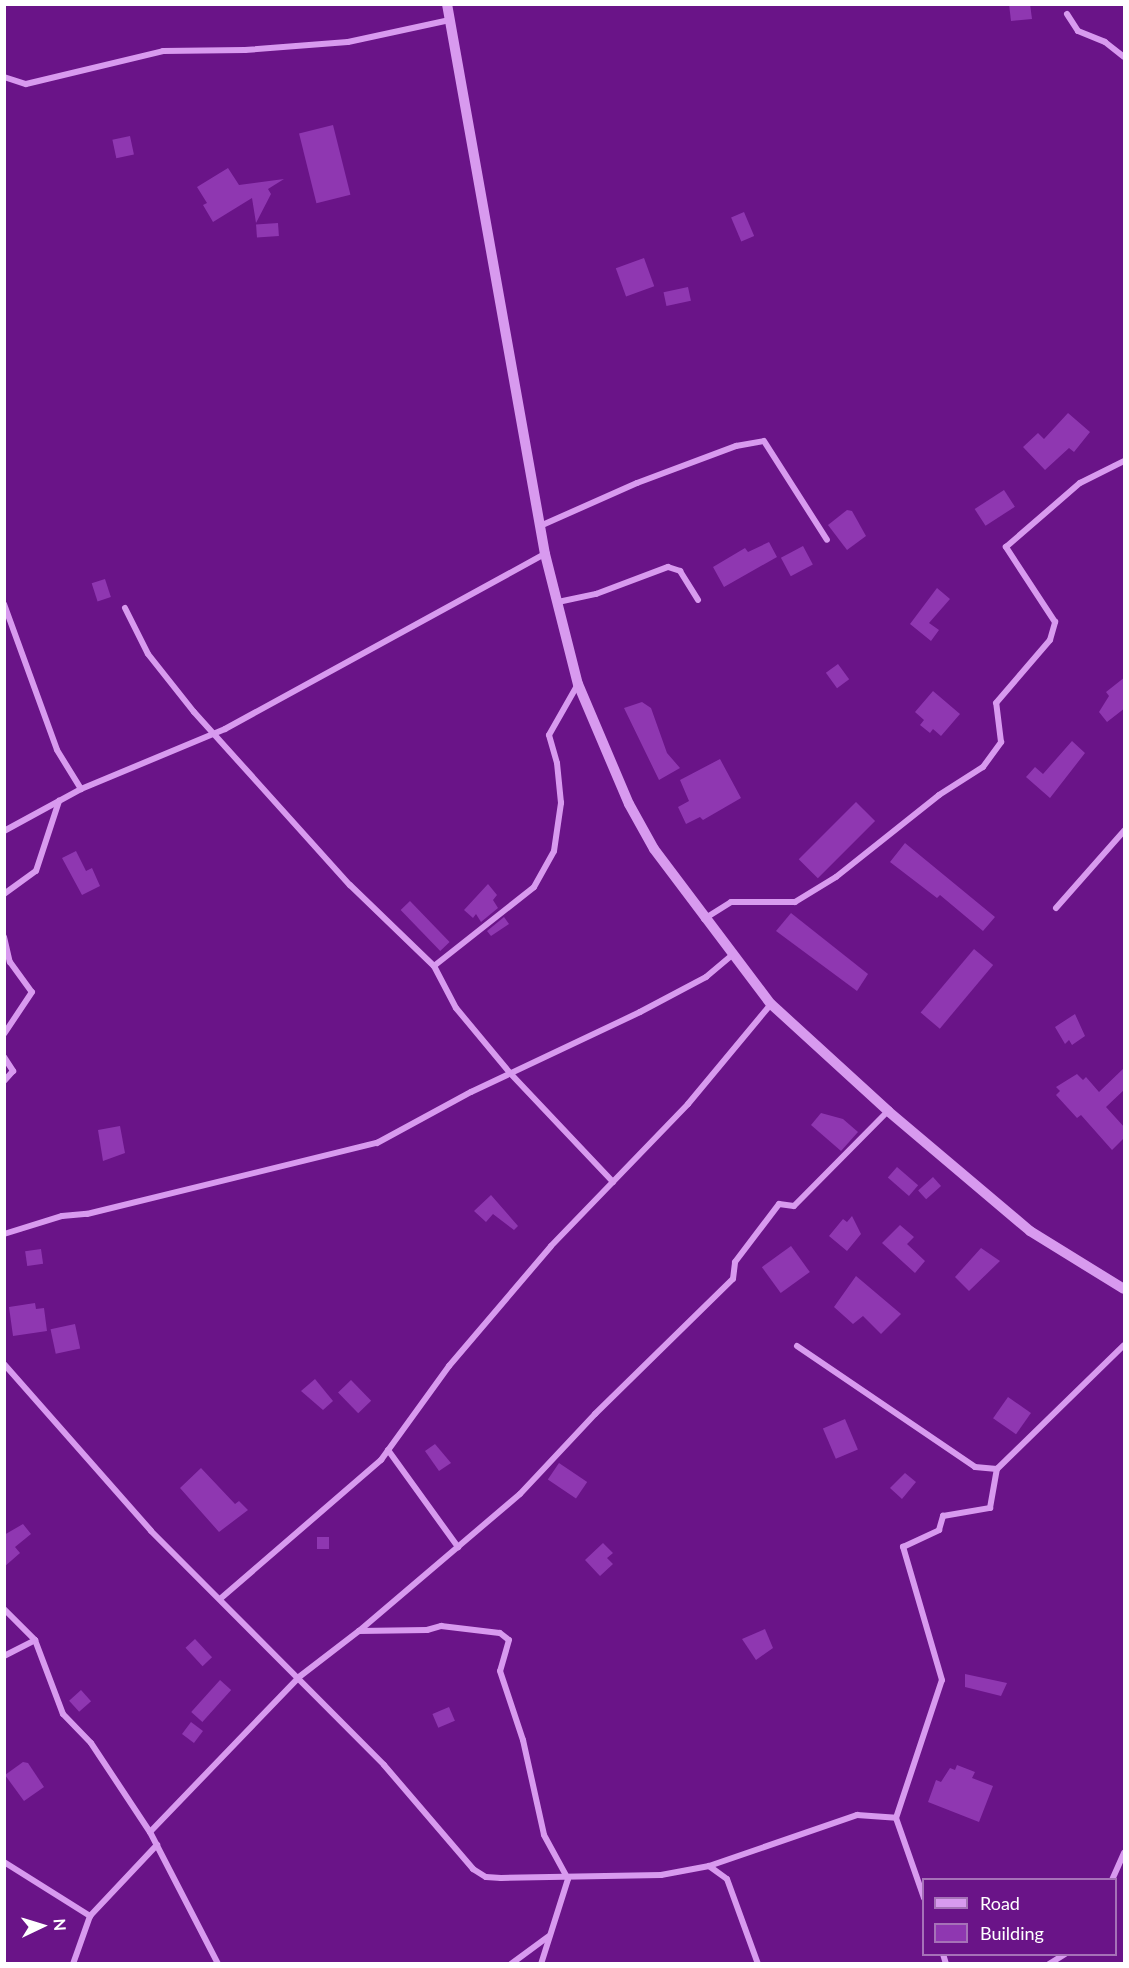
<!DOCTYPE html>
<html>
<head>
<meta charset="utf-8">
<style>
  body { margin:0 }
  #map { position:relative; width:1129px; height:1968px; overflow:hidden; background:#6a1488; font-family:Lato,sans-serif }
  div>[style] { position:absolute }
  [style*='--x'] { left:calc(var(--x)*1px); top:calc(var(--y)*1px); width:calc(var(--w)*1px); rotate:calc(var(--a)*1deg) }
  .building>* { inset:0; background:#8f37b1; transform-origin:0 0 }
  .minor>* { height:6px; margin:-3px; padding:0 3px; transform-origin:3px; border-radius:3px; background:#d89aef }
  .tertiary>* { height:10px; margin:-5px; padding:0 5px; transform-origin:5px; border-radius:5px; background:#d89aef }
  span { translate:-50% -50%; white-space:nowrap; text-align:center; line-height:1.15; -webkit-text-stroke:6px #6a1488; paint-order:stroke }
  .frame { position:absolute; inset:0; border:6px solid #fff; pointer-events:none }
  .legend { position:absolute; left:922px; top:1878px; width:195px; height:78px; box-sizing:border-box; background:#6a1488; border:2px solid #a672b8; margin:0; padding:8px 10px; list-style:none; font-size:18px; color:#fff }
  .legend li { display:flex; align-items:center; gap:12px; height:30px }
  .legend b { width:30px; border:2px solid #a672b8 }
  .north { position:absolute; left:12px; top:1896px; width:60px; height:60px; -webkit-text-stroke:4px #6a1488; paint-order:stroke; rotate:86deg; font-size:16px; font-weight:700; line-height:24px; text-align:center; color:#fff }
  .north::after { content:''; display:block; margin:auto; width:21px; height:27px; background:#fff; clip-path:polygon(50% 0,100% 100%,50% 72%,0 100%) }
</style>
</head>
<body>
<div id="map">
  <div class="building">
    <div style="clip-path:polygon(1009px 4px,1030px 4px,1032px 19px,1011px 21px)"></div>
    <div style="left:333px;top:125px;width:72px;height:35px;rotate:76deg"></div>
    <div style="left:130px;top:136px;width:19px;height:18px;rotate:78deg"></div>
    <div style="clip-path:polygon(228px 168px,239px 185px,284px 179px,268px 189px,271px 194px,256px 223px,252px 198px,213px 222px,203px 205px,207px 203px,197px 187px)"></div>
    <div style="left:744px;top:212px;width:26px;height:14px;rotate:67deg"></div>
    <div style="left:278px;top:223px;width:13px;height:22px;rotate:86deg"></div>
    <div style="left:644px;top:258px;width:30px;height:30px;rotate:70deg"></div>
    <div style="left:688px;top:287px;width:14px;height:25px;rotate:78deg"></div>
    <div style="clip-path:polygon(1068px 413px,1090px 432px,1074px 452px,1069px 448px,1045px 470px,1023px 447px,1038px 433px,1044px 439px)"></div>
    <div style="left:1004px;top:490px;width:20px;height:35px;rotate:57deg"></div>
    <div style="clip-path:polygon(847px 510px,852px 511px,866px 536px,847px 550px,828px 525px)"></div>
    <div style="clip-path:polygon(769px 542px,777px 557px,724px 587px,713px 567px,745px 548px,748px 552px)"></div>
    <div style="left:803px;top:546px;width:21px;height:25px;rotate:62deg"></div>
    <div style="left:105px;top:579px;width:19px;height:14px;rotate:72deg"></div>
    <div style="clip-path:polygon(937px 588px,950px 599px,929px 623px,939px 630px,931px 641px,910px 624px)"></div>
    <div style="left:838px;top:664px;width:19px;height:15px;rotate:54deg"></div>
    <div style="clip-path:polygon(1125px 677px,1125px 708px,1107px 722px,1099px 712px,1109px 696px,1106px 692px)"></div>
    <div style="clip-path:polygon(933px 691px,960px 714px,941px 736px,933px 729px,930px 733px,920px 725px,924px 720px,915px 712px)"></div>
    <div style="clip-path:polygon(642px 702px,651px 708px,667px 753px,680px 768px,659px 780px,624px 708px)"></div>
    <div style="clip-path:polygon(1072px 741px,1085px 753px,1050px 798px,1026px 777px,1035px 767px,1043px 774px)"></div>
    <div style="clip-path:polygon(720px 759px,741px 798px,703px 820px,700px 817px,686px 824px,678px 807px,689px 801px,680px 780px)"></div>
    <div style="left:856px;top:802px;width:27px;height:81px;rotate:45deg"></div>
    <div style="clip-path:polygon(905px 843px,995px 917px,983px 931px,940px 895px,937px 898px,890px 862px)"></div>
    <div style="clip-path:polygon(76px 851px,86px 871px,92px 868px,100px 886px,82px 895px,62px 858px)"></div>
    <div style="clip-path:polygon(488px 884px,497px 895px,493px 900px,498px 908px,481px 922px,476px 914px,473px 918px,464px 910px)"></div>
    <div style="left:410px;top:901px;width:57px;height:13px;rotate:46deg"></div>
    <div style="clip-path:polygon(791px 913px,868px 974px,857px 991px,776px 931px)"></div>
    <div style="clip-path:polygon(504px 917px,509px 924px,491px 936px,487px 931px)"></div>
    <div style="left:974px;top:949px;width:25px;height:83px;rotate:40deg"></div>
    <div style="clip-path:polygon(1075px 1014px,1085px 1036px,1072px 1045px,1069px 1040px,1065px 1044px,1055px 1027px)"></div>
    <div style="clip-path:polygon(1125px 1067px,1125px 1089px,1106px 1107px,1125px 1128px,1125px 1137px,1112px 1150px,1081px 1115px,1077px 1118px,1056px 1095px,1060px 1091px,1056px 1087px,1077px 1074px,1083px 1080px,1086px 1077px,1099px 1092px)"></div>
    <div style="clip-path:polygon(821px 1113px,843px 1119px,858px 1132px,841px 1151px,811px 1125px)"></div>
    <div style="clip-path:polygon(120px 1126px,125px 1153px,103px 1161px,98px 1130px)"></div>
    <div style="left:897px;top:1167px;width:28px;height:14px;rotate:41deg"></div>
    <div style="left:933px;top:1177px;width:12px;height:20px;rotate:48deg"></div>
    <div style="clip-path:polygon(491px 1195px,518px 1226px,514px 1230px,493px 1214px,486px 1222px,474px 1211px)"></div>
    <div style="clip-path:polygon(852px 1216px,861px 1234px,847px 1251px,829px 1236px,843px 1219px,847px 1222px)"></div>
    <div style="clip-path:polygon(900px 1225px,914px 1237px,907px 1244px,925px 1261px,915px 1273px,882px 1243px)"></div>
    <div style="left:791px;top:1246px;width:32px;height:36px;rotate:54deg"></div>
    <div style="clip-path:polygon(981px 1248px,1000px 1261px,969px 1291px,955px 1277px)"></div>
    <div style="left:41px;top:1249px;width:15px;height:16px;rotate:82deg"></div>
    <div style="clip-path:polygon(856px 1276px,901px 1314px,881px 1334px,863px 1316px,853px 1324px,834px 1307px)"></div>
    <div style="clip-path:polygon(35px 1303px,36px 1309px,44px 1308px,47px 1331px,13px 1336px,9px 1307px)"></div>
    <div style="left:75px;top:1324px;width:25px;height:25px;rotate:78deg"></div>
    <div style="clip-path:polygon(315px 1379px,333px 1401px,323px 1410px,301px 1391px)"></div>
    <div style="left:351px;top:1380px;width:29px;height:18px;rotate:46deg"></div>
    <div style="left:1008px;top:1397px;width:28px;height:26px;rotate:35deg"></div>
    <div style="left:845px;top:1419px;width:33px;height:24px;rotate:67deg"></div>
    <div style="clip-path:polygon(435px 1444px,451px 1463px,439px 1471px,425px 1451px)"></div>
    <div style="left:559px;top:1463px;width:34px;height:20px;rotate:34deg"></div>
    <div style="clip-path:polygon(201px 1468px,235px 1504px,239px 1501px,248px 1510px,219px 1532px,180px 1488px)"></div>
    <div style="clip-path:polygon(905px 1473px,916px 1482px,902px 1499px,890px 1488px)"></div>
    <div style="clip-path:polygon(23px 1524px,31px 1534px,15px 1547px,20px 1553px,4px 1567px,4px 1535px)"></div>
    <div style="left:317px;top:1537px;width:12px;height:12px"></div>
    <div style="clip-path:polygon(603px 1543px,613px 1553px,607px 1558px,613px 1564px,600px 1576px,585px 1560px)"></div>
    <div style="clip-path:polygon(765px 1629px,773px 1648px,756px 1660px,742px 1639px)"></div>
    <div style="left:195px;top:1639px;width:25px;height:13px;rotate:47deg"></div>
    <div style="clip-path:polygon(965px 1674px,1007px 1683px,1001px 1696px,965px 1687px)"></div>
    <div style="left:220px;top:1680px;width:15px;height:43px;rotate:42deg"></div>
    <div style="left:81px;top:1690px;width:15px;height:16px;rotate:48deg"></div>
    <div style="left:449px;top:1707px;width:15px;height:18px;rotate:67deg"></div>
    <div style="left:191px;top:1722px;width:15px;height:15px;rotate:37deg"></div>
    <div style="clip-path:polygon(23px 1762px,28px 1763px,44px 1787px,24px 1801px,5px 1775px)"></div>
    <div style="clip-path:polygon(957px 1765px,975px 1772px,972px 1778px,993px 1786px,979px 1822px,928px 1802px,936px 1780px,941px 1782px,950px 1768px,955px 1770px)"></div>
  </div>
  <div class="minor">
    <div style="--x:1067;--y:14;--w:20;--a:57"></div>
    <div style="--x:1078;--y:31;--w:29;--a:22"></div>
    <div style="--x:1105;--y:42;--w:24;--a:38"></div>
    <div style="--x:4;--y:77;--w:23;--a:18"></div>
    <div style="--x:26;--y:84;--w:141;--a:-13.5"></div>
    <div style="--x:163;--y:51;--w:82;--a:-0.7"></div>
    <div style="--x:245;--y:50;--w:103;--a:-4.4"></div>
    <div style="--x:348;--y:42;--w:104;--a:-12.2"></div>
    <div style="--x:540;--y:526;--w:106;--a:-23.9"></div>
    <div style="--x:637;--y:483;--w:106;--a:-20.5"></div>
    <div style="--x:736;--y:446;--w:28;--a:-10"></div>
    <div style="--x:764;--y:441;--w:117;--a:57.5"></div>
    <div style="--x:558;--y:602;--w:39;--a:-12"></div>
    <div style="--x:596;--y:594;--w:77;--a:-20.6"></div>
    <div style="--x:668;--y:567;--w:13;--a:18"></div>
    <div style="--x:680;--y:571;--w:34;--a:58"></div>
    <div style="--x:4;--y:604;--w:155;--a:70"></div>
    <div style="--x:57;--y:750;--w:46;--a:58.4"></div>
    <div style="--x:125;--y:608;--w:51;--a:63.4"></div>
    <div style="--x:148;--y:654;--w:74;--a:51.6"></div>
    <div style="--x:194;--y:712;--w:233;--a:48"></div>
    <div style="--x:350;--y:885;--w:117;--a:44"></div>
    <div style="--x:434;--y:966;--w:47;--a:62.4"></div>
    <div style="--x:456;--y:1008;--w:85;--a:50.3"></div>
    <div style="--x:510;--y:1073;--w:150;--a:46.6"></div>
    <div style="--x:4;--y:831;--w:88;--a:-28.6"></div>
    <div style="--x:81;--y:789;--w:156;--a:-22.6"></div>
    <div style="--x:225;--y:729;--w:365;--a:-28.7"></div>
    <div style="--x:4;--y:894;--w:39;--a:-36"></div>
    <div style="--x:36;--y:871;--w:74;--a:-71.8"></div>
    <div style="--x:1056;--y:908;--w:103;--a:-48.6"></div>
    <div style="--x:704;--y:919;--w:32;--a:-32"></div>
    <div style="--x:731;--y:902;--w:64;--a:0"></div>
    <div style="--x:795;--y:902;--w:48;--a:-31.4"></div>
    <div style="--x:836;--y:877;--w:132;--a:-38.5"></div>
    <div style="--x:939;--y:795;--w:52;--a:-32.5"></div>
    <div style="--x:983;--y:767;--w:31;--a:-54"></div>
    <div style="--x:1001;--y:742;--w:39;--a:-97"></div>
    <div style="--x:996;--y:703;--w:83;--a:-49.4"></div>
    <div style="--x:1050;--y:640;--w:19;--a:-74"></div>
    <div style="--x:1055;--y:622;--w:90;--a:-123.2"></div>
    <div style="--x:1006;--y:547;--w:98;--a:-40.9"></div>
    <div style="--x:1080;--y:483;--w:49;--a:-26.6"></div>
    <div style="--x:4;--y:937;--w:26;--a:77"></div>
    <div style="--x:10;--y:962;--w:37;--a:54"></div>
    <div style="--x:32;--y:992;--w:50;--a:123.7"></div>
    <div style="--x:434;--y:966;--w:127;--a:-38.3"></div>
    <div style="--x:534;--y:887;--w:41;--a:-60.9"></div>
    <div style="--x:554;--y:851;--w:49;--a:-81.7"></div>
    <div style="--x:561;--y:803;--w:40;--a:-95.7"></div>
    <div style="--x:557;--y:763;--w:29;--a:-106"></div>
    <div style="--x:549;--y:735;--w:59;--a:-60.4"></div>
    <div style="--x:4;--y:1057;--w:17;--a:57"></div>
    <div style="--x:13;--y:1071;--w:13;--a:132"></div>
    <div style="--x:4;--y:1234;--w:61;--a:-17.2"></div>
    <div style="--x:62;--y:1216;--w:25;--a:-5"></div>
    <div style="--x:87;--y:1214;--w:299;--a:-13.8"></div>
    <div style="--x:377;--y:1143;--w:107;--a:-28.5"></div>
    <div style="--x:471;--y:1092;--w:187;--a:-25.3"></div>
    <div style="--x:640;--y:1012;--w:75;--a:-27.9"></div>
    <div style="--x:706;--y:977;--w:33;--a:-40"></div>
    <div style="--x:797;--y:1346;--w:215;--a:34.2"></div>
    <div style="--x:975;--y:1467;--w:22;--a:5"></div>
    <div style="--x:4;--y:1364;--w:222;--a:48.6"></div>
    <div style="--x:151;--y:1531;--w:330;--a:45.1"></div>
    <div style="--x:384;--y:1765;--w:137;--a:49.4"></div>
    <div style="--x:473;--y:1869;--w:15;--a:32"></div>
    <div style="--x:486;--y:1877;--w:15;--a:4"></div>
    <div style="--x:501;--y:1878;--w:160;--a:-1.1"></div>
    <div style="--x:661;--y:1875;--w:49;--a:-10.6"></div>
    <div style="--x:709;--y:1866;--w:157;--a:-19"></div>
    <div style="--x:857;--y:1815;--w:39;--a:4"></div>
    <div style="--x:896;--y:1818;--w:85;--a:70.7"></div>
    <div style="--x:388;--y:1450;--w:120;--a:54.2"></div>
    <div style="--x:220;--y:1599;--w:213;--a:-40.8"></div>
    <div style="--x:381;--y:1460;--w:116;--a:-54.1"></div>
    <div style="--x:449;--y:1366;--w:157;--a:-49.6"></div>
    <div style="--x:551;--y:1246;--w:197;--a:-46"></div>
    <div style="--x:688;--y:1104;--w:130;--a:-50.3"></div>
    <div style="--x:4;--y:1609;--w:44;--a:45"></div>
    <div style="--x:35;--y:1640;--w:79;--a:69.3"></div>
    <div style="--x:63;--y:1714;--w:40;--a:46"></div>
    <div style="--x:91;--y:1743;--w:107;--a:56.5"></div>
    <div style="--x:150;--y:1832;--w:148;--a:62.7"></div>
    <div style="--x:359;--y:1631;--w:211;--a:-40.4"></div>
    <div style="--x:520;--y:1494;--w:110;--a:-46.8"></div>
    <div style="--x:595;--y:1414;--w:193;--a:-44.4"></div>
    <div style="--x:733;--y:1279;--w:17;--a:-83"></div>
    <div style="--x:735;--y:1262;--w:73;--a:-52.8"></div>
    <div style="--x:779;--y:1204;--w:15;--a:8"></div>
    <div style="--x:794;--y:1206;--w:134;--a:-45.3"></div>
    <div style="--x:4;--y:1656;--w:35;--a:-27"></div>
    <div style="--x:896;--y:1818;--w:145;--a:-71.6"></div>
    <div style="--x:942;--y:1680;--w:139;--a:-106.3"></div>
    <div style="--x:903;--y:1547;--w:40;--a:-25"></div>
    <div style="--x:939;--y:1530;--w:15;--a:-74"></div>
    <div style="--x:943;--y:1516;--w:48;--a:-9.7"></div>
    <div style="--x:990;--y:1508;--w:40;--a:-80"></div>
    <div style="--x:997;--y:1469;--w:177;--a:-44.3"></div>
    <div style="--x:150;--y:1832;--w:215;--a:-46.1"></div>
    <div style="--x:299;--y:1677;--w:76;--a:-37.5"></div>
    <div style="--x:359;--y:1631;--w:68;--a:-0.8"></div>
    <div style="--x:427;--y:1630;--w:15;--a:-16"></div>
    <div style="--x:441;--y:1626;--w:59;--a:6.8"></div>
    <div style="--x:500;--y:1633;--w:11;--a:38"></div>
    <div style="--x:509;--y:1640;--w:32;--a:106"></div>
    <div style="--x:500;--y:1671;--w:73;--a:71.6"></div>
    <div style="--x:523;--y:1740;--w:97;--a:77.5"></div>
    <div style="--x:544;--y:1835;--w:50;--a:61.4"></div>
    <div style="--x:568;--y:1879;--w:89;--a:107.6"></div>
    <div style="--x:4;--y:1862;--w:102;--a:32.1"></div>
    <div style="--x:709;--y:1866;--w:22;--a:36"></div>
    <div style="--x:727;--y:1879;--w:90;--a:70"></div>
    <div style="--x:1112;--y:1880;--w:30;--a:-66"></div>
    <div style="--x:943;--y:1954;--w:10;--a:73"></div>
    <div style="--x:73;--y:1964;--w:51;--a:-70.5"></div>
    <div style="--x:90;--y:1916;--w:98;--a:-46.7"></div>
    <div style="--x:511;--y:1964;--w:47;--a:-36.4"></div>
    <div style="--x:1049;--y:1964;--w:19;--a:-32"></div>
  </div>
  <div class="tertiary">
    <div style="--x:447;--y:4;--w:559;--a:79.9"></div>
    <div style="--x:545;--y:554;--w:134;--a:75.8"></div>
    <div style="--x:578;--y:684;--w:130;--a:67"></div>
    <div style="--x:629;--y:804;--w:51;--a:60.9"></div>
    <div style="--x:654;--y:849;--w:194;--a:53"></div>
    <div style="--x:771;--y:1004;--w:159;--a:42.4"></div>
    <div style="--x:888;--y:1111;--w:186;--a:40.2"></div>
    <div style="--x:1030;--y:1231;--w:110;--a:31.7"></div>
  </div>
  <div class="frame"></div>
  <ul class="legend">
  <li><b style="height:8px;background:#d89aef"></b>Road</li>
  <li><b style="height:16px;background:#8f37b1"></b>Building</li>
  </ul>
  <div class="north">N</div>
</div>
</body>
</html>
